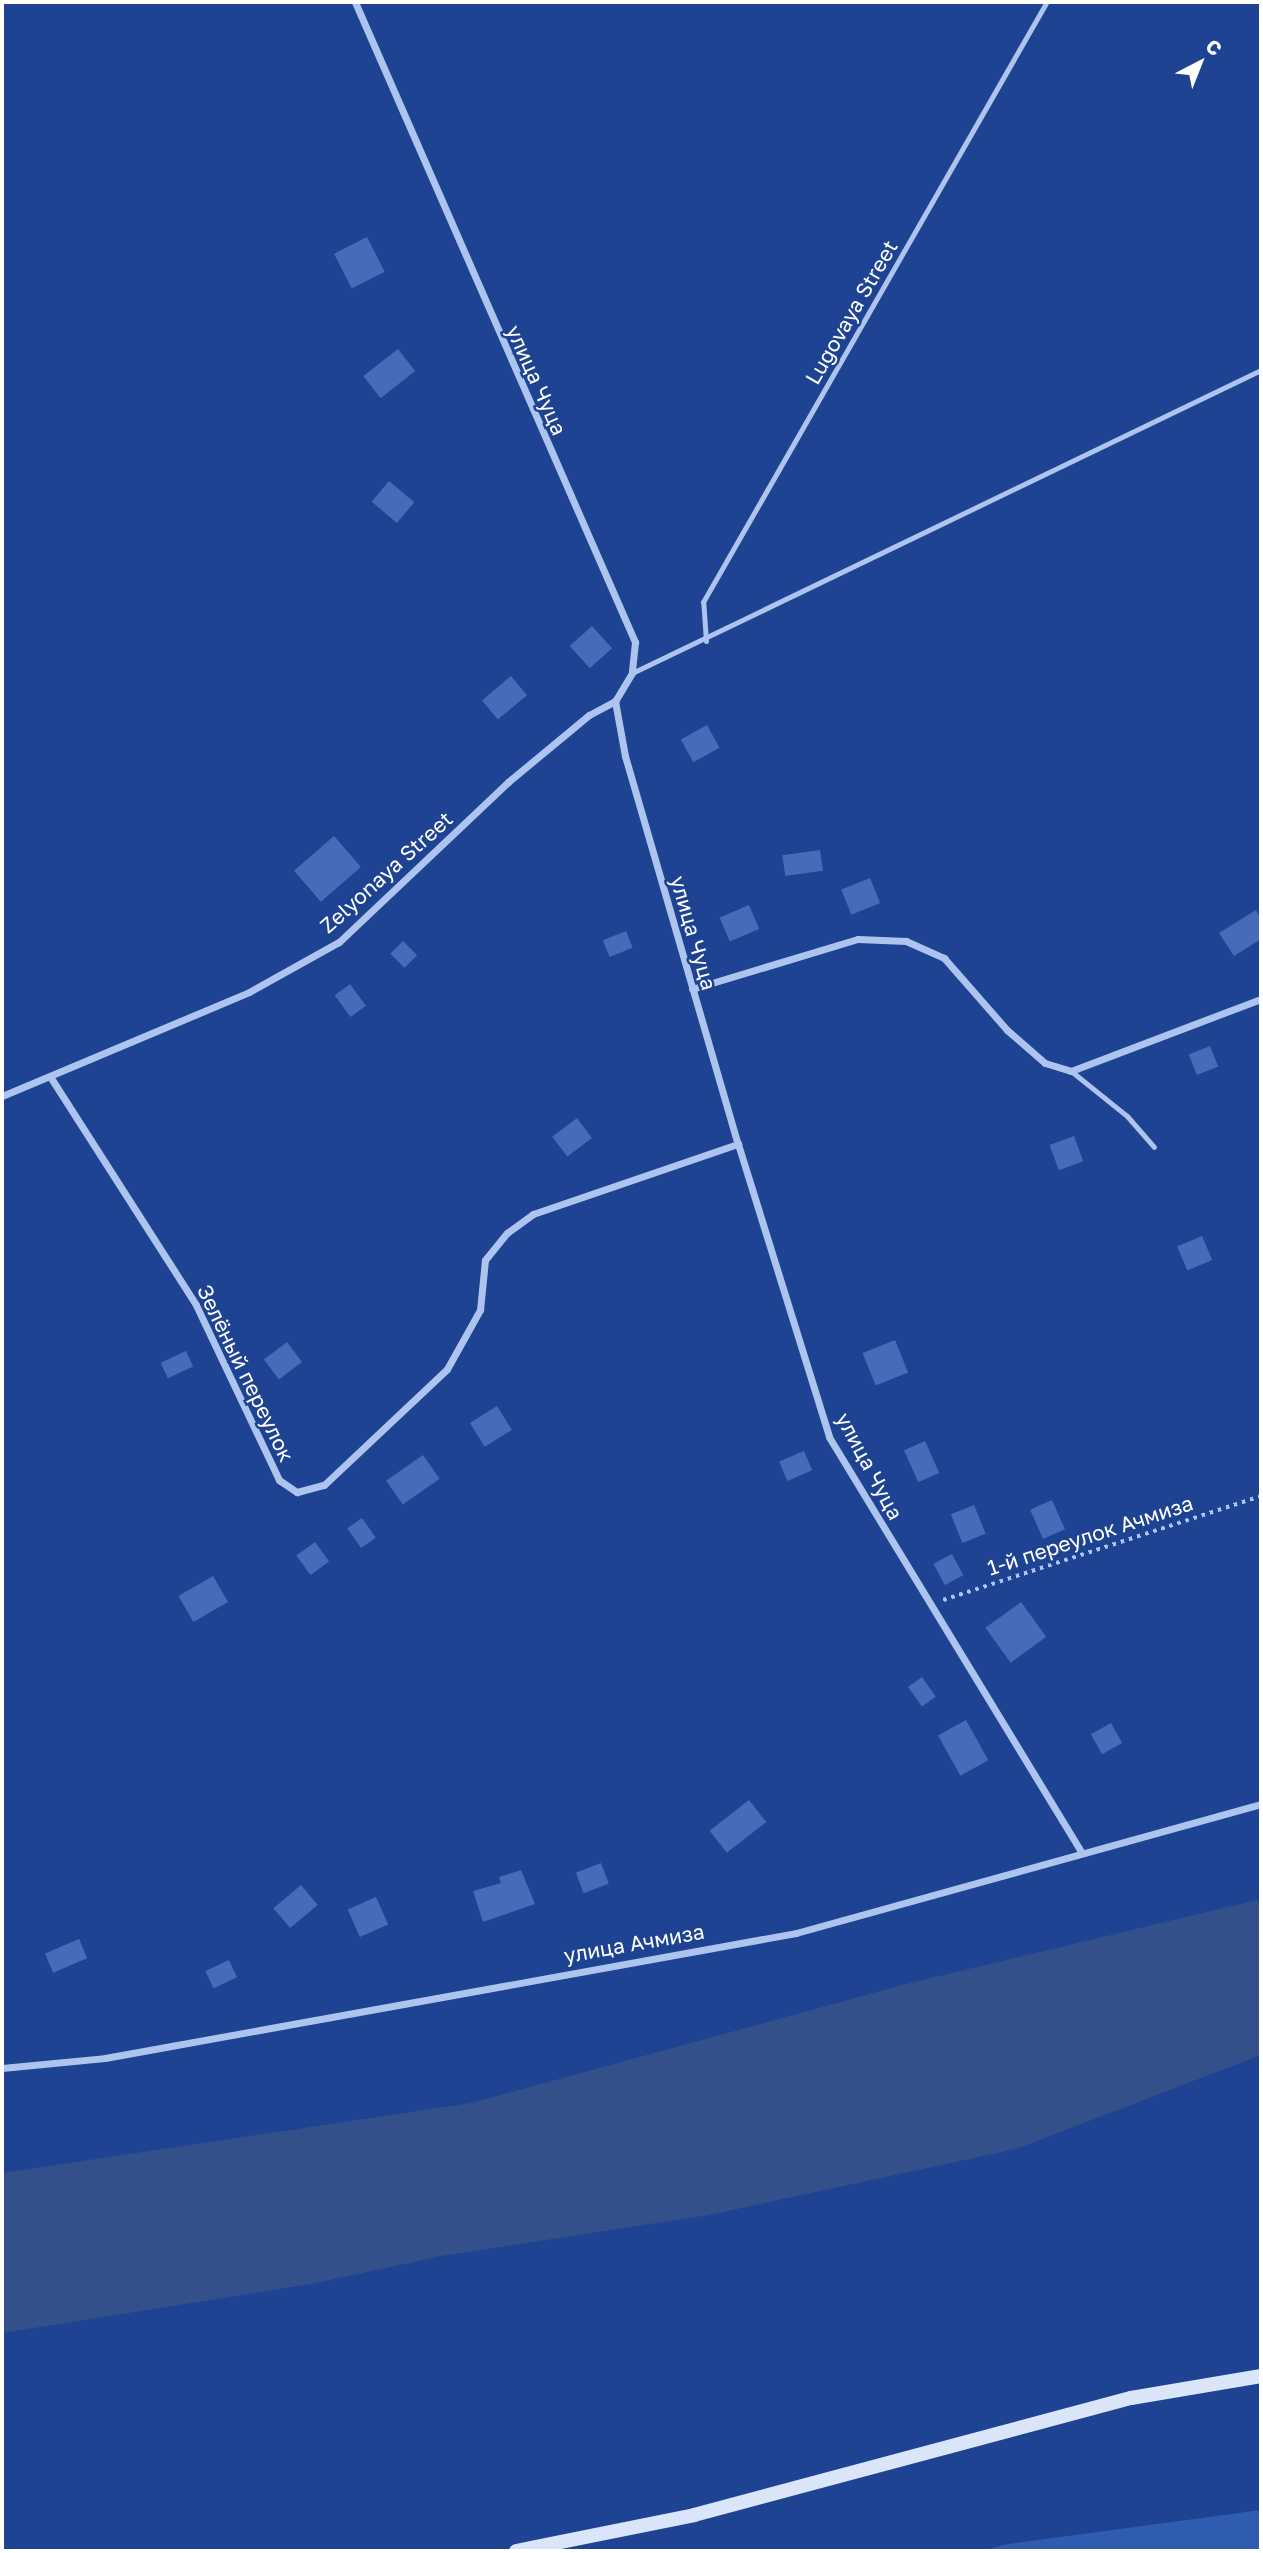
<!DOCTYPE html>
<html>
<head>
<meta charset="utf-8">
<style>
  body { margin:0 }
  #map { position:relative; width:1263px; height:2553px; overflow:hidden; background:#1d4392; font-family:"Golos Text",sans-serif }
  div>[style] { position:absolute }
  [style*='--x'] { left:calc(var(--x)*1px); top:calc(var(--y)*1px); width:calc(var(--w)*1px); rotate:calc(var(--a)*1deg) }
  .green>* { inset:0; background:#305cb0 }
  .water>* { inset:0; background:#34508b }
  .building>* { inset:0; background:#456cb9; transform-origin:0 0 }
  .path>* { height:3.5px; margin-top:-1.75px; transform-origin:0; background:repeating-linear-gradient(90deg,#adc4ee 0 3.5px,transparent 0 8.5px) }
  .lane>* { height:5px; margin:-2.5px; padding:0 2.5px; transform-origin:2.5px; border-radius:2.5px; background:#adc4ee }
  .street>* { height:7px; margin:-3.5px; padding:0 3.5px; transform-origin:3.5px; border-radius:3.5px; background:#adc4ee }
  .secondary>* { height:14px; margin:-7px; padding:0 7px; transform-origin:7px; border-radius:7px; background:#dae5fa }
  span { translate:-50% -50%; white-space:nowrap; text-align:center; line-height:1.15; -webkit-text-stroke:5px #1d4392; paint-order:stroke }
  .street-label { font-size:21px; color:#fff }
  .frame { position:absolute; inset:0; border:4px solid #fff; pointer-events:none }
  .north { position:absolute; left:1165px; top:28px; width:70px; height:70px; -webkit-text-stroke:5px #1d4392; paint-order:stroke; rotate:42deg; font-size:19px; font-weight:700; line-height:28px; text-align:center; color:#fff }
  .north::after { content:''; display:block; margin:auto; width:24px; height:32px; background:#fff; clip-path:polygon(50% 0,100% 100%,50% 72%,0 100%) }
</style>
</head>
<body>
<div id="map">
  <div class="green">
    <div style="clip-path:polygon(1261px 2510px,1261px 2551px,982px 2551px,1008px 2544px)"></div>
  </div>
  <div class="water">
    <div style="clip-path:polygon(1261px 1899px,1261px 2055px,1016px 2149px,709px 2215px,441px 2256px,311px 2284px,2px 2333px,2px 2173px,471px 2103px,910px 1983px)"></div>
  </div>
  <div class="building">
    <div style="left:367px;top:237px;width:39px;height:37px;rotate:63deg"></div>
    <div style="left:398px;top:349px;width:28px;height:44px;rotate:52deg"></div>
    <div style="left:389px;top:481px;width:33px;height:27px;rotate:40deg"></div>
    <div style="left:592px;top:626px;width:30px;height:30px;rotate:48deg"></div>
    <div style="left:511px;top:676px;width:25px;height:38px;rotate:50deg"></div>
    <div style="left:707px;top:725px;width:26px;height:30px;rotate:61deg"></div>
    <div style="left:334px;top:836px;width:41px;height:53px;rotate:49deg"></div>
    <div style="left:820px;top:850px;width:21px;height:38px;rotate:82deg"></div>
    <div style="left:870px;top:878px;width:27px;height:31px;rotate:68deg"></div>
    <div style="left:749px;top:905px;width:26px;height:32px;rotate:67deg"></div>
    <div style="clip-path:polygon(1256px 910px,1261px 919px,1261px 939px,1234px 956px,1219px 933px)"></div>
    <div style="left:626px;top:931px;width:18px;height:25px;rotate:68deg"></div>
    <div style="left:403px;top:941px;width:20px;height:18px;rotate:45deg"></div>
    <div style="left:350px;top:984px;width:27px;height:19px;rotate:54deg"></div>
    <div style="left:1210px;top:1046px;width:22px;height:23px;rotate:68deg"></div>
    <div style="left:577px;top:1118px;width:25px;height:31px;rotate:53deg"></div>
    <div style="left:1074px;top:1136px;width:27px;height:26px;rotate:70deg"></div>
    <div style="left:1202px;top:1236px;width:26px;height:27px;rotate:67deg"></div>
    <div style="left:895px;top:1340px;width:35px;height:35px;rotate:68deg"></div>
    <div style="left:287px;top:1342px;width:25px;height:29px;rotate:53deg"></div>
    <div style="left:186px;top:1351px;width:17px;height:28px;rotate:65deg"></div>
    <div style="left:497px;top:1406px;width:28px;height:32px;rotate:58deg"></div>
    <div style="left:925px;top:1441px;width:35px;height:23px;rotate:66deg"></div>
    <div style="left:804px;top:1451px;width:21px;height:27px;rotate:67deg"></div>
    <div style="left:423px;top:1455px;width:29px;height:45px;rotate:55deg"></div>
    <div style="left:1052px;top:1500px;width:32px;height:24px;rotate:66deg"></div>
    <div style="left:974px;top:1505px;width:31px;height:25px;rotate:68deg"></div>
    <div style="left:362px;top:1518px;width:24px;height:18px;rotate:55deg"></div>
    <div style="left:315px;top:1542px;width:24px;height:23px;rotate:54deg"></div>
    <div style="left:952px;top:1554px;width:24px;height:21px;rotate:62deg"></div>
    <div style="left:213px;top:1576px;width:30px;height:40px;rotate:60deg"></div>
    <div style="left:1021px;top:1602px;width:43px;height:44px;rotate:54deg"></div>
    <div style="left:922px;top:1677px;width:24px;height:17px;rotate:55deg"></div>
    <div style="left:966px;top:1720px;width:46px;height:32px;rotate:61deg"></div>
    <div style="left:1111px;top:1723px;width:23px;height:23px;rotate:61deg"></div>
    <div style="left:749px;top:1800px;width:28px;height:50px;rotate:52deg"></div>
    <div style="left:601px;top:1863px;width:22px;height:27px;rotate:69deg"></div>
    <div style="clip-path:polygon(521px 1870px,535px 1904px,483px 1922px,473px 1891px,501px 1883px,499px 1877px)"></div>
    <div style="left:301px;top:1885px;width:26px;height:36px;rotate:50deg"></div>
    <div style="left:376px;top:1897px;width:30px;height:31px;rotate:66deg"></div>
    <div style="left:79px;top:1939px;width:21px;height:37px;rotate:67deg"></div>
    <div style="left:229px;top:1960px;width:19px;height:26px;rotate:65deg"></div>
  </div>
  <div class="path">
    <div style="--x:943;--y:1600;--w:335;--a:-18.1"></div>
  </div>
  <div class="lane">
    <div style="--x:706;--y:641;--w:39;--a:-94"></div>
    <div style="--x:703;--y:602;--w:690;--a:-60.2"></div>
    <div style="--x:632;--y:673;--w:698;--a:-25.72"></div>
    <div style="--x:1071;--y:1071;--w:72;--a:38.8"></div>
    <div style="--x:1127;--y:1116;--w:41;--a:48.9"></div>
  </div>
  <div class="street">
    <div style="--x:355;--y:2;--w:699;--a:66.37"></div>
    <div style="--x:635;--y:642;--w:31;--a:96"></div>
    <div style="--x:632;--y:673;--w:33;--a:121"></div>
    <div style="--x:615;--y:701;--w:56;--a:79.7"></div>
    <div style="--x:625;--y:756;--w:404;--a:73.8"></div>
    <div style="--x:738;--y:1144;--w:307;--a:72.7"></div>
    <div style="--x:829;--y:1437;--w:486;--a:58.7"></div>
    <div style="--x:692;--y:989;--w:173;--a:-16.8"></div>
    <div style="--x:858;--y:939;--w:48;--a:2.4"></div>
    <div style="--x:906;--y:941;--w:42;--a:24.1"></div>
    <div style="--x:944;--y:958;--w:96;--a:48.8"></div>
    <div style="--x:1007;--y:1030;--w:50;--a:41"></div>
    <div style="--x:1045;--y:1063;--w:27;--a:17"></div>
    <div style="--x:1071;--y:1071;--w:203;--a:-20.8"></div>
    <div style="--x:51;--y:1078;--w:269;--a:57.4"></div>
    <div style="--x:196;--y:1305;--w:194;--a:64.6"></div>
    <div style="--x:279;--y:1480;--w:22;--a:34"></div>
    <div style="--x:297;--y:1492;--w:28;--a:-15"></div>
    <div style="--x:324;--y:1485;--w:169;--a:-43.3"></div>
    <div style="--x:447;--y:1369;--w:68;--a:-60.8"></div>
    <div style="--x:480;--y:1310;--w:50;--a:-84.3"></div>
    <div style="--x:485;--y:1260;--w:35;--a:-51"></div>
    <div style="--x:507;--y:1233;--w:32;--a:-36"></div>
    <div style="--x:533;--y:1214;--w:217;--a:-18.9"></div>
    <div style="--x:2;--y:1096;--w:268;--a:-22.8"></div>
    <div style="--x:249;--y:992;--w:103;--a:-29.1"></div>
    <div style="--x:339;--y:942;--w:233;--a:-43.4"></div>
    <div style="--x:508;--y:782;--w:105;--a:-39.6"></div>
    <div style="--x:589;--y:715;--w:30;--a:-28"></div>
    <div style="--x:2;--y:2068;--w:103;--a:-5.5"></div>
    <div style="--x:105;--y:2058;--w:702;--a:-10.25"></div>
    <div style="--x:796;--y:1933;--w:483;--a:-15.5"></div>
  </div>
  <div class="secondary">
    <div style="--x:516;--y:2551;--w:182;--a:-11.4"></div>
    <div style="--x:694;--y:2515;--w:452;--a:-15"></div>
    <div style="--x:1131;--y:2398;--w:132;--a:-9.6"></div>
  </div>
  <div class="street-label">
    <span style="left:851px;top:312px;rotate:-60deg">Lugovaya Street</span>
    <span style="left:537px;top:380px;rotate:66deg">улица Чуца</span>
    <span style="left:386px;top:872px;rotate:-42deg">Zelyonaya Street</span>
    <span style="left:694px;top:933px;rotate:74deg">улица Чуца</span>
    <span style="left:246px;top:1373px;rotate:64deg">Зелёный переулок</span>
    <span style="left:870px;top:1466px;rotate:62deg">улица Чуца</span>
    <span style="left:1090px;top:1535px;rotate:-18deg">1-й переулок Ачмиза</span>
    <span style="left:634px;top:1943px;rotate:-10deg">улица Ачмиза</span>
  </div>
  <div class="frame"></div>
  <div class="north">С</div>
</div>
</body>
</html>
